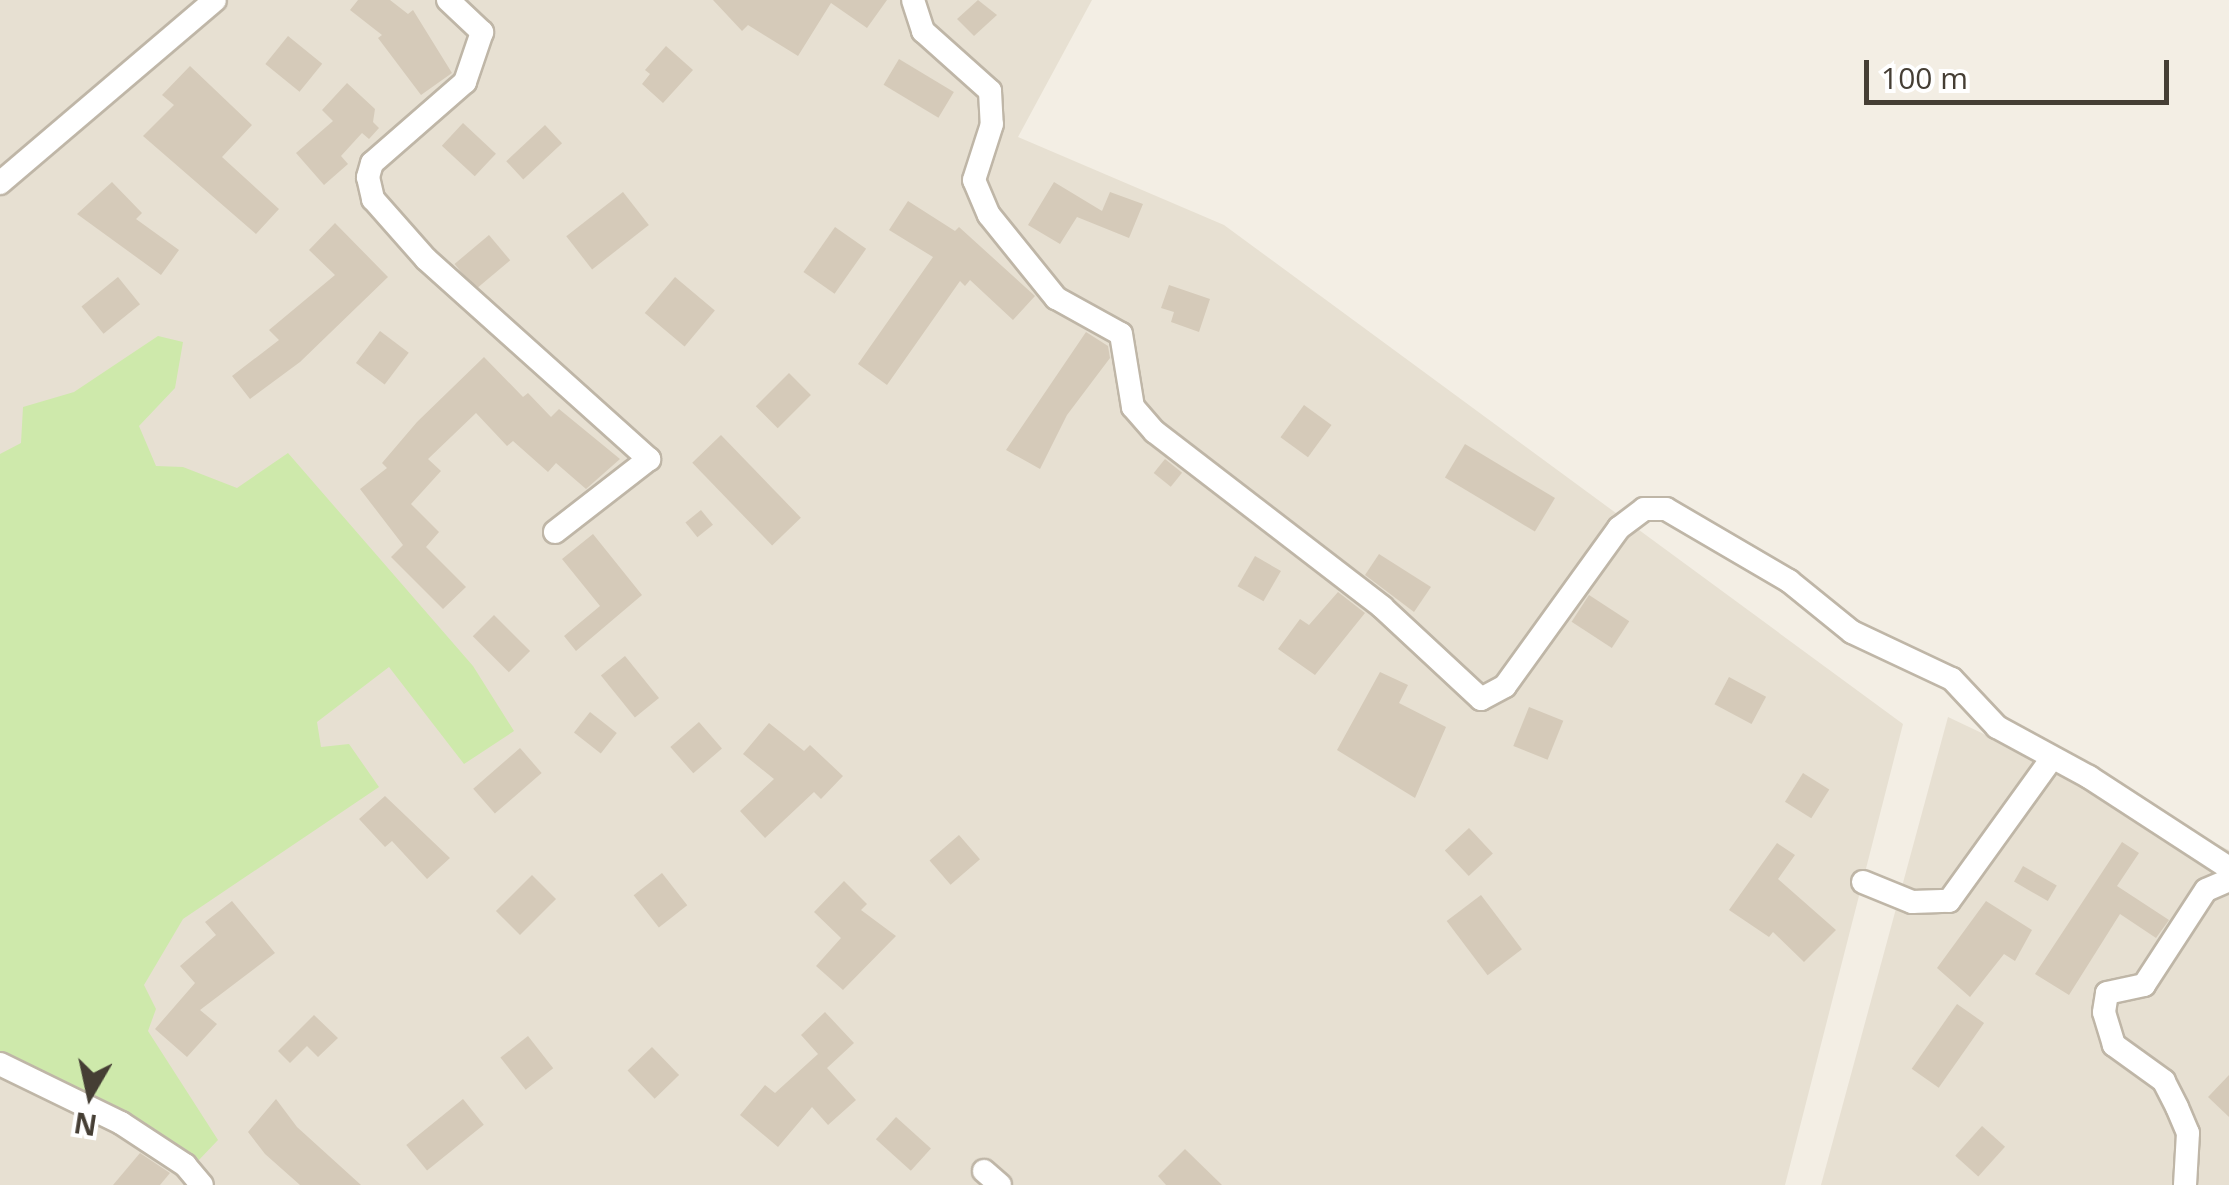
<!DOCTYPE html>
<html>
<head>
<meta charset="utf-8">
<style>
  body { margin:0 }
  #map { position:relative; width:2229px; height:1185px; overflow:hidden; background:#f3eee4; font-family:"Open Sans",sans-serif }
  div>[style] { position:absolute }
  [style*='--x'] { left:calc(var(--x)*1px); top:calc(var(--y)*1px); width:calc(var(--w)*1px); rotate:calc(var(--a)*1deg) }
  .residential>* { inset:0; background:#e7e0d2 }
  .green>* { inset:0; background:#cee9ab }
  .building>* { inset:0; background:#d5cab9; transform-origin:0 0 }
  .roads { filter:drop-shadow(2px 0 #bfb6a7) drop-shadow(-2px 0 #bfb6a7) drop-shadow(0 2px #bfb6a7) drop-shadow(0 -2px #bfb6a7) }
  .minor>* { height:22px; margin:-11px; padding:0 11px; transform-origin:11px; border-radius:11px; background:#fff }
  span { translate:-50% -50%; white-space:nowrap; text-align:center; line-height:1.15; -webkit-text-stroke:9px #fff; paint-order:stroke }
  .north { position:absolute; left:40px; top:1045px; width:100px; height:100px; -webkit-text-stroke:8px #fff; paint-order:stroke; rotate:189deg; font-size:28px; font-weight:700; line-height:40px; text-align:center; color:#453e34 }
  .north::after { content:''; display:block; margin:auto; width:35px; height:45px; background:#453e34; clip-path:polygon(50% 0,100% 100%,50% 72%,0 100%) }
  .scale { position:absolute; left:1864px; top:60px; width:305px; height:45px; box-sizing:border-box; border:5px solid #453e34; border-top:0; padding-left:12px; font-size:30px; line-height:35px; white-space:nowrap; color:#453e34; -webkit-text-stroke:8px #fff; paint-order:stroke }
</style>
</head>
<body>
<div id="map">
  <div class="residential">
    <div style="clip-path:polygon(0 0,1092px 0,1018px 137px,1224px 225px,1903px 724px,1785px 1185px,0 1185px)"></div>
    <div style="clip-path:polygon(1948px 717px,2229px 850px,2229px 1185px,1821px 1185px)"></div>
  </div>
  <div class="green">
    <div style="clip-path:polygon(158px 336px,183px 342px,175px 388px,139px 426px,156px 466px,183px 467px,237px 488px,288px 453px,473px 666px,514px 731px,464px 764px,389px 667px,317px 722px,321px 747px,349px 744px,379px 787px,183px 919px,144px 985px,156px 1009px,148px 1031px,218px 1140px,197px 1162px,0 1061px,0 454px,21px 443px,23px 407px,74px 392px)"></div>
  </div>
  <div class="building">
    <div style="clip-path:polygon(358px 0,390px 0,408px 14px,413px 10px,452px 73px,421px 95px,378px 38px,382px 35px,350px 10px)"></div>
    <div style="clip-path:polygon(713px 0,887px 0,867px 28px,831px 3px,798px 56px,748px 25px,742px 31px)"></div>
    <div style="clip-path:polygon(978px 0,997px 15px,974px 36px,957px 19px)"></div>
    <div style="left:288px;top:36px;width:44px;height:36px;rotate:39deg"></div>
    <div style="clip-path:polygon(666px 46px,693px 70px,663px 103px,642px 84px,650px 74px,645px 70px)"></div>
    <div style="left:899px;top:59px;width:64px;height:30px;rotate:31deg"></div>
    <div style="clip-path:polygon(190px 66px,252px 125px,222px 157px,279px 209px,256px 234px,143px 136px,174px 105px,162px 95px)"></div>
    <div style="clip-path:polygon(347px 83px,375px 109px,373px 122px,379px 128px,369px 139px,362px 133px,341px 156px,348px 164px,324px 185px,296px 153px,333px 121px,322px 110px)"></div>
    <div style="left:463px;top:123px;width:45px;height:31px;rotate:43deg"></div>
    <div style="left:545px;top:125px;width:25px;height:53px;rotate:47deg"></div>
    <div style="clip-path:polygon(112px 182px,142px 213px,136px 219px,179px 250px,161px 275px,77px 214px)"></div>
    <div style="clip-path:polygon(1054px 182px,1102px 211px,1110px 192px,1143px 204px,1129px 238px,1077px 217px,1060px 244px,1028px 225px)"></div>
    <div style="left:623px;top:192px;width:42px;height:72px;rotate:52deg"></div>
    <div style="clip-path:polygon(908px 201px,955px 231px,959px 227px,1035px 296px,1013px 320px,970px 280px,965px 286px,960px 281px,887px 385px,858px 364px,933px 257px,889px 230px)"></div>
    <div style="clip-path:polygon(335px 223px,388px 277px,300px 362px,250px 399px,232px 376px,279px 340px,269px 330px,335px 275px,309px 250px)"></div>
    <div style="left:835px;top:227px;width:38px;height:55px;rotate:35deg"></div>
    <div style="left:489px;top:235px;width:33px;height:45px;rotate:50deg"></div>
    <div style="left:118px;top:277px;width:35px;height:47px;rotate:51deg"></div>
    <div style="left:675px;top:277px;width:52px;height:47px;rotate:40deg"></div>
    <div style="clip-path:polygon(1169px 285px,1210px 299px,1199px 332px,1171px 322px,1174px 312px,1161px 308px)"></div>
    <div style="left:380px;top:331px;width:36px;height:40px;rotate:37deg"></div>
    <div style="clip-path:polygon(1086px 332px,1108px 346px,1110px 358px,1067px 415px,1040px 469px,1006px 450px)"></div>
    <div style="clip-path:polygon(484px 357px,523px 397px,528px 393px,551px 417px,559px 409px,620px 459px,586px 489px,556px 463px,548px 472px,513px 441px,507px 446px,476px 413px,428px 459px,441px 471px,411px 504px,439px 532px,426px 547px,466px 587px,443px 609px,391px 557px,403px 545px,360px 489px,387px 468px,382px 463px,417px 422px)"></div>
    <div style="left:789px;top:373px;width:31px;height:47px;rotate:45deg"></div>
    <div style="left:1304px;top:405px;width:34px;height:40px;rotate:36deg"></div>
    <div style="left:721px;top:435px;width:115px;height:40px;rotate:46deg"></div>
    <div style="left:1465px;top:444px;width:105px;height:39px;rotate:31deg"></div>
    <div style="left:1165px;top:459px;width:22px;height:18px;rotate:39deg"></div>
    <div style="left:701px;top:510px;width:19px;height:20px;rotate:51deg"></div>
    <div style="clip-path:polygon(593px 534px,642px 595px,576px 651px,564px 636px,600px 606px,562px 559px)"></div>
    <div style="clip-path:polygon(1379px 554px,1431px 587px,1414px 612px,1365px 575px)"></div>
    <div style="left:1255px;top:556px;width:30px;height:35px;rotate:30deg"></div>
    <div style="clip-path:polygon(1338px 592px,1365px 613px,1315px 675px,1278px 649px,1300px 619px,1309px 625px)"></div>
    <div style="left:1589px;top:595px;width:48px;height:32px;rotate:33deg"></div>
    <div style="left:494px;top:615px;width:51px;height:30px;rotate:45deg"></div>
    <div style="left:625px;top:656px;width:54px;height:31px;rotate:51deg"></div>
    <div style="clip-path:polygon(1380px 672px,1408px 685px,1399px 703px,1446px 727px,1415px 798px,1337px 750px)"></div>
    <div style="left:1729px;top:677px;width:42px;height:31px;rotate:28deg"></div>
    <div style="left:1529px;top:707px;width:37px;height:42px;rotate:22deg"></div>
    <div style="left:590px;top:712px;width:34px;height:26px;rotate:38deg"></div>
    <div style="left:699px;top:722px;width:35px;height:38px;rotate:49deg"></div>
    <div style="clip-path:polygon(769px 723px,804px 751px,810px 745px,843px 776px,821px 799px,814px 792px,765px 838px,740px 811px,774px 779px,743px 754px)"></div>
    <div style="left:520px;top:748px;width:33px;height:62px;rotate:49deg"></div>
    <div style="left:1803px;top:773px;width:31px;height:34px;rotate:32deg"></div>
    <div style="clip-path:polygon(385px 796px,450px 858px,427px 879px,392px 841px,385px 847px,359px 819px)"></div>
    <div style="left:1469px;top:828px;width:35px;height:33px;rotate:47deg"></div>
    <div style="left:959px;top:835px;width:32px;height:39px;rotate:49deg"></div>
    <div style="clip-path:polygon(2122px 842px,2139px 853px,2117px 886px,2169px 920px,2156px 938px,2120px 914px,2069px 995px,2035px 974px)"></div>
    <div style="clip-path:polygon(1777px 843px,1795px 855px,1778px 879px,1836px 930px,1804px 962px,1773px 932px,1769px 937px,1729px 910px)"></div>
    <div style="left:2023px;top:866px;width:39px;height:18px;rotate:30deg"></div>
    <div style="left:662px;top:873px;width:41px;height:36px;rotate:52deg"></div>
    <div style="left:532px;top:875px;width:34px;height:51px;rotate:45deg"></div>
    <div style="clip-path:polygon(844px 881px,867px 904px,861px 910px,896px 936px,843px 990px,816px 966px,841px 938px,814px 912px)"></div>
    <div style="left:1481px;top:895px;width:68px;height:43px;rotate:53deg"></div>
    <div style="clip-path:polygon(232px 901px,275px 953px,200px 1010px,217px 1024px,187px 1057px,155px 1029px,195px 983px,180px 966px,216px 935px,205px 922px)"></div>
    <div style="clip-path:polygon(1986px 901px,2032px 930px,2015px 961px,2004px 954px,1970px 997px,1937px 968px)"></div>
    <div style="left:1957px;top:1004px;width:33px;height:79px;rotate:35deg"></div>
    <div style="clip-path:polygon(825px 1012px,854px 1043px,827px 1068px,856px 1100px,828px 1125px,812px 1107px,778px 1147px,740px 1115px,765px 1085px,775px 1093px,818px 1054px,801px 1035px)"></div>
    <div style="clip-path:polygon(314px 1015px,338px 1038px,318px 1057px,307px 1046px,290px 1063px,278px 1051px)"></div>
    <div style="left:528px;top:1036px;width:41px;height:35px;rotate:52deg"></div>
    <div style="left:652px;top:1047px;width:39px;height:34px;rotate:46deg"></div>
    <div style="clip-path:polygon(2229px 1075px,2229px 1117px,2208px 1097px)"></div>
    <div style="clip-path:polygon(276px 1099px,297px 1127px,361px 1185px,300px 1185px,265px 1154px,248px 1132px)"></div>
    <div style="left:463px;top:1099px;width:33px;height:73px;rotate:51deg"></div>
    <div style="left:896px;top:1117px;width:47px;height:30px;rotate:42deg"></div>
    <div style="left:1982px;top:1126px;width:31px;height:40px;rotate:42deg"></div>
    <div style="clip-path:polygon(1185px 1149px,1222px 1185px,1166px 1185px,1158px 1176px)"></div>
    <div style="clip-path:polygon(140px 1153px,170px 1173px,160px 1185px,113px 1185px)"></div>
  </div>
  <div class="roads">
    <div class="minor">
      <div style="--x:448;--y:0;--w:47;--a:43.3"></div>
      <div style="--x:482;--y:32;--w:53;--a:108.8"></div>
      <div style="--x:465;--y:82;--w:123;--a:138.9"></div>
      <div style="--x:372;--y:163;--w:15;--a:106"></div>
      <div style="--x:368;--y:177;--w:23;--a:77"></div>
      <div style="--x:373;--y:199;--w:80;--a:48.5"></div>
      <div style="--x:426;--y:259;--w:300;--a:41.9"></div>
      <div style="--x:649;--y:459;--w:119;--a:142.2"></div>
      <div style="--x:913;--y:0;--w:33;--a:72"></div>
      <div style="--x:923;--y:31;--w:90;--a:41.8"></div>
      <div style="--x:990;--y:91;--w:33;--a:87"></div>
      <div style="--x:992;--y:124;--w:59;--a:107.8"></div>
      <div style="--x:974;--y:180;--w:38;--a:67"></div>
      <div style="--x:989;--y:215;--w:107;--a:51.1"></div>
      <div style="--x:1056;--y:298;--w:74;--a:29"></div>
      <div style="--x:1121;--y:334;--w:74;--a:80.7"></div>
      <div style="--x:1133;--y:407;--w:33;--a:49"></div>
      <div style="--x:1155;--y:432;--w:287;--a:37.6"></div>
      <div style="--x:1382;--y:607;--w:135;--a:42.9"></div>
      <div style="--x:1481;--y:699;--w:27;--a:-28"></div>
      <div style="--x:1505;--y:686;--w:195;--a:-54.2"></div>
      <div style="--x:1619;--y:528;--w:31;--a:-37"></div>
      <div style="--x:1644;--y:509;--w:22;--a:0"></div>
      <div style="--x:1666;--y:509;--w:143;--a:30.3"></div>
      <div style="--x:1789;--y:581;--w:81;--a:39"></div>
      <div style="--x:1852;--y:632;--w:110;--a:25.2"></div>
      <div style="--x:1952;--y:679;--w:66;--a:46.8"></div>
      <div style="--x:1997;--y:727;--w:105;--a:28.5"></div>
      <div style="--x:2089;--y:777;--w:167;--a:33"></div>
      <div style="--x:0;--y:183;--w:282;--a:-40.4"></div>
      <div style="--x:1863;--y:882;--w:53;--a:22.2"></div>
      <div style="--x:1912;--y:902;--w:37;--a:-2"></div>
      <div style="--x:1949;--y:901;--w:173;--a:-54.2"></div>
      <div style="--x:0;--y:1064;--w:135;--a:26"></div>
      <div style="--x:121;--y:1123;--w:77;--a:33.3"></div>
      <div style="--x:185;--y:1165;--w:26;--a:50"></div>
      <div style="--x:984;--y:1171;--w:21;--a:41"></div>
      <div style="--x:2185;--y:1185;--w:52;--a:-86.7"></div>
      <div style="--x:2188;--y:1133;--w:28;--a:-113"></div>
      <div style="--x:2177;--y:1107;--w:29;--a:-117"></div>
      <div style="--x:2164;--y:1081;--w:62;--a:-144.2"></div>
      <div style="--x:2114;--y:1045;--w:34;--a:-107"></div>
      <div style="--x:2104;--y:1012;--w:19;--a:-81"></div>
      <div style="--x:2107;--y:993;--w:38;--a:-12"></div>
      <div style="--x:2144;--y:985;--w:113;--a:-56.9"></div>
      <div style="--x:2206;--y:890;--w:25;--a:-23"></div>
    </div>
  </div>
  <div class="north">N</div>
  <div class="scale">100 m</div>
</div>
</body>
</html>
